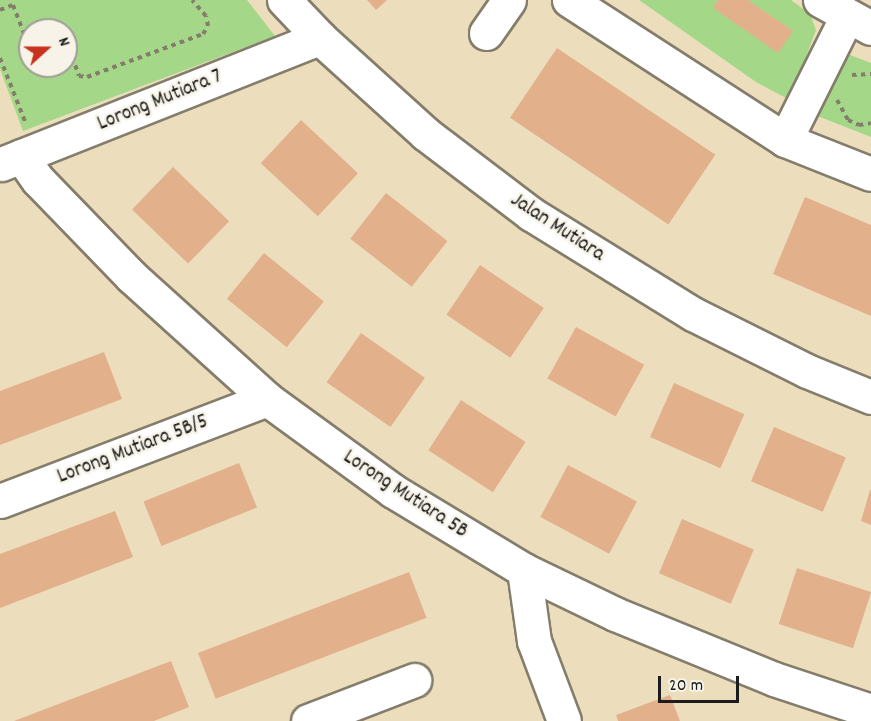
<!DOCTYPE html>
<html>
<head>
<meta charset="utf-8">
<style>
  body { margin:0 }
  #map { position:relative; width:871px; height:721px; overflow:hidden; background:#ecdebc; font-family:Dekko,sans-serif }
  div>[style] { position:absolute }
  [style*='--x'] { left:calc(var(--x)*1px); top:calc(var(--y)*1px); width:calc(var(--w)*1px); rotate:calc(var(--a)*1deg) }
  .green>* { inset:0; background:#a4d888 }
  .building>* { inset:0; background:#e3b08c; transform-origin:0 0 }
  .path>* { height:4px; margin-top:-2px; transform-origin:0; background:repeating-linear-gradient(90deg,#847d6c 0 4.5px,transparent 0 9px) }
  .roads { filter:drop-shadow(2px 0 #847d6c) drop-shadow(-2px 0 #847d6c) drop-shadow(0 2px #847d6c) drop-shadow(0 -2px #847d6c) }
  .minor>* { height:33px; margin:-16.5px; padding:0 16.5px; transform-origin:16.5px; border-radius:16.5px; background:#fff }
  span { translate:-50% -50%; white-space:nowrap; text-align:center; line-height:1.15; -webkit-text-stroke:5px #f7f3e8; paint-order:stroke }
  .street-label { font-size:21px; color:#1c1c1c }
  .north { position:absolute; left:18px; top:18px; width:60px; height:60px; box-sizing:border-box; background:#f7f3e8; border:2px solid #9f9d96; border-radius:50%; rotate:69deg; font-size:16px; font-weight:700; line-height:24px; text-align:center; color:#1c1c1c }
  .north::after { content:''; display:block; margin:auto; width:21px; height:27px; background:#c8321e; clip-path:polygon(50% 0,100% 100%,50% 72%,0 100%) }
  .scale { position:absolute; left:658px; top:676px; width:81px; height:27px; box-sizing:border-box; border:3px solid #1c1c1c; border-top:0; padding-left:8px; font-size:18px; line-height:21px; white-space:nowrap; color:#1c1c1c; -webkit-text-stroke:4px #f7f3e8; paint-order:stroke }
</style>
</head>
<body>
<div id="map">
  <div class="green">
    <div style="clip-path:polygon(evenodd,0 0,247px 0,275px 36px,23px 131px,0 69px,0 0,30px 30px,66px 30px,66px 66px,30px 66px,30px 30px)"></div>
    <div style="clip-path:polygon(639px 0,791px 0,810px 14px,816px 30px,790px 100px,756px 82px)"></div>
    <div style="clip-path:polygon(845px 53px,871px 63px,871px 137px,815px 115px)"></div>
  </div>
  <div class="building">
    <div style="clip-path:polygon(367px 0,387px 0,376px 10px)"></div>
    <div style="clip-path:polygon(718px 0,748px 0,793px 31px,778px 53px,713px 8px)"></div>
    <div style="left:557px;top:48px;width:191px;height:84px;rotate:34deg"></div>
    <div style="left:301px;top:120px;width:78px;height:59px;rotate:43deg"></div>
    <div style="left:173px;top:167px;width:78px;height:59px;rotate:44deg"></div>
    <div style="left:386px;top:193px;width:78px;height:58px;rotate:38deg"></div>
    <div style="clip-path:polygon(805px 197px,871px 225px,871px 316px,773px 274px)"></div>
    <div style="left:264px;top:253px;width:77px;height:59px;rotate:39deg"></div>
    <div style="left:480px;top:265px;width:77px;height:60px;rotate:34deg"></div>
    <div style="left:576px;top:327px;width:78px;height:59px;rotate:29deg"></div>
    <div style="left:361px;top:333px;width:78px;height:60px;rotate:35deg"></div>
    <div style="clip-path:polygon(104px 352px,122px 399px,0 445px,0 391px)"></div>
    <div style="left:674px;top:383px;width:77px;height:59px;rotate:24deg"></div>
    <div style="left:461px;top:400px;width:77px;height:60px;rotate:33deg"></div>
    <div style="left:774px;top:427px;width:78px;height:59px;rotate:23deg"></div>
    <div style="left:239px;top:463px;width:48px;height:103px;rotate:68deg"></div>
    <div style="left:568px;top:465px;width:78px;height:59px;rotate:28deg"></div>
    <div style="clip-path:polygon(870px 490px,871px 490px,871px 525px,861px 521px)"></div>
    <div style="clip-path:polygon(115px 511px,133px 557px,0 608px,0 554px)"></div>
    <div style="left:682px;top:519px;width:78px;height:59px;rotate:23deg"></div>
    <div style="left:797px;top:568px;width:78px;height:59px;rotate:18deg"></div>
    <div style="left:409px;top:572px;width:49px;height:226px;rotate:69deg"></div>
    <div style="clip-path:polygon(171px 661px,189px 707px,154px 721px,14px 721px)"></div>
    <div style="clip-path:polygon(670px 695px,680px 721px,618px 721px,616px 715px)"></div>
  </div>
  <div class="path">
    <div style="--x:0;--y:10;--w:14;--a:-21"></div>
    <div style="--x:13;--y:5;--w:33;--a:69"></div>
    <div style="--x:25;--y:36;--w:5;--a:22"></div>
    <div style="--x:66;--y:40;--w:38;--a:70"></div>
    <div style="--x:79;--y:76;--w:8;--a:7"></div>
    <div style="--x:87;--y:77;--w:124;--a:-20.3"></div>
    <div style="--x:203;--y:34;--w:9;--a:-58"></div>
    <div style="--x:208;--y:26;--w:10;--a:-101"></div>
    <div style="--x:206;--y:16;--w:21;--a:-131"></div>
    <div style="--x:0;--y:58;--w:71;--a:68.5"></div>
    <div style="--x:852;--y:75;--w:19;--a:-3"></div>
    <div style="--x:837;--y:100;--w:23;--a:61"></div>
    <div style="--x:848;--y:120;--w:12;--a:24"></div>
    <div style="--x:859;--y:125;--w:12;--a:-9"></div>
  </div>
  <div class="roads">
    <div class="minor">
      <div style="--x:284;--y:0;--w:52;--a:46.5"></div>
      <div style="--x:320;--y:38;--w:143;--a:42.2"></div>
      <div style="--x:426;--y:134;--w:132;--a:37.3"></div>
      <div style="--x:531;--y:214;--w:190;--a:31.7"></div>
      <div style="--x:693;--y:314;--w:127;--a:26.6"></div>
      <div style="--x:807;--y:371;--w:69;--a:22.1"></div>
      <div style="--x:569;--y:0;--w:257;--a:32.9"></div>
      <div style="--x:785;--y:140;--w:92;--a:21.6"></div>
      <div style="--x:820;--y:0;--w:58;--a:28.8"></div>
      <div style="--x:486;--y:33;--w:40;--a:-55.1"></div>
      <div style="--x:785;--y:140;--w:136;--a:-63.4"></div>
      <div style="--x:21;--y:156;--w:29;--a:55"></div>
      <div style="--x:38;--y:180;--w:135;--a:45.9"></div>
      <div style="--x:132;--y:277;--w:182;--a:42.1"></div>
      <div style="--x:267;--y:399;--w:156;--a:36.1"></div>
      <div style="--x:393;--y:491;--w:153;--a:31.1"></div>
      <div style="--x:524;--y:570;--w:101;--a:25.8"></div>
      <div style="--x:615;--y:614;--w:172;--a:22.2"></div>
      <div style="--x:774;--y:679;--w:102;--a:18.3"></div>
      <div style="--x:1;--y:164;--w:343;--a:-21.6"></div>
      <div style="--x:0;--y:501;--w:286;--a:-20.9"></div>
      <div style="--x:524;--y:570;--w:72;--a:82"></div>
      <div style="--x:534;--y:641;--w:85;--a:69.4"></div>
      <div style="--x:308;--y:721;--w:114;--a:-21.1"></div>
    </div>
  </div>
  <div class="street-label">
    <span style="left:160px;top:101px;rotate:-22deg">Lorong Mutiara 7</span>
    <span style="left:557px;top:228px;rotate:33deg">Jalan Mutiara</span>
    <span style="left:133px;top:450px;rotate:-21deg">Lorong Mutiara 5B/5</span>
    <span style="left:405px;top:495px;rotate:33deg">Lorong Mutiara 5B</span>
  </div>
  <div class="north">N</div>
  <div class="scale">20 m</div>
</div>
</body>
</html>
